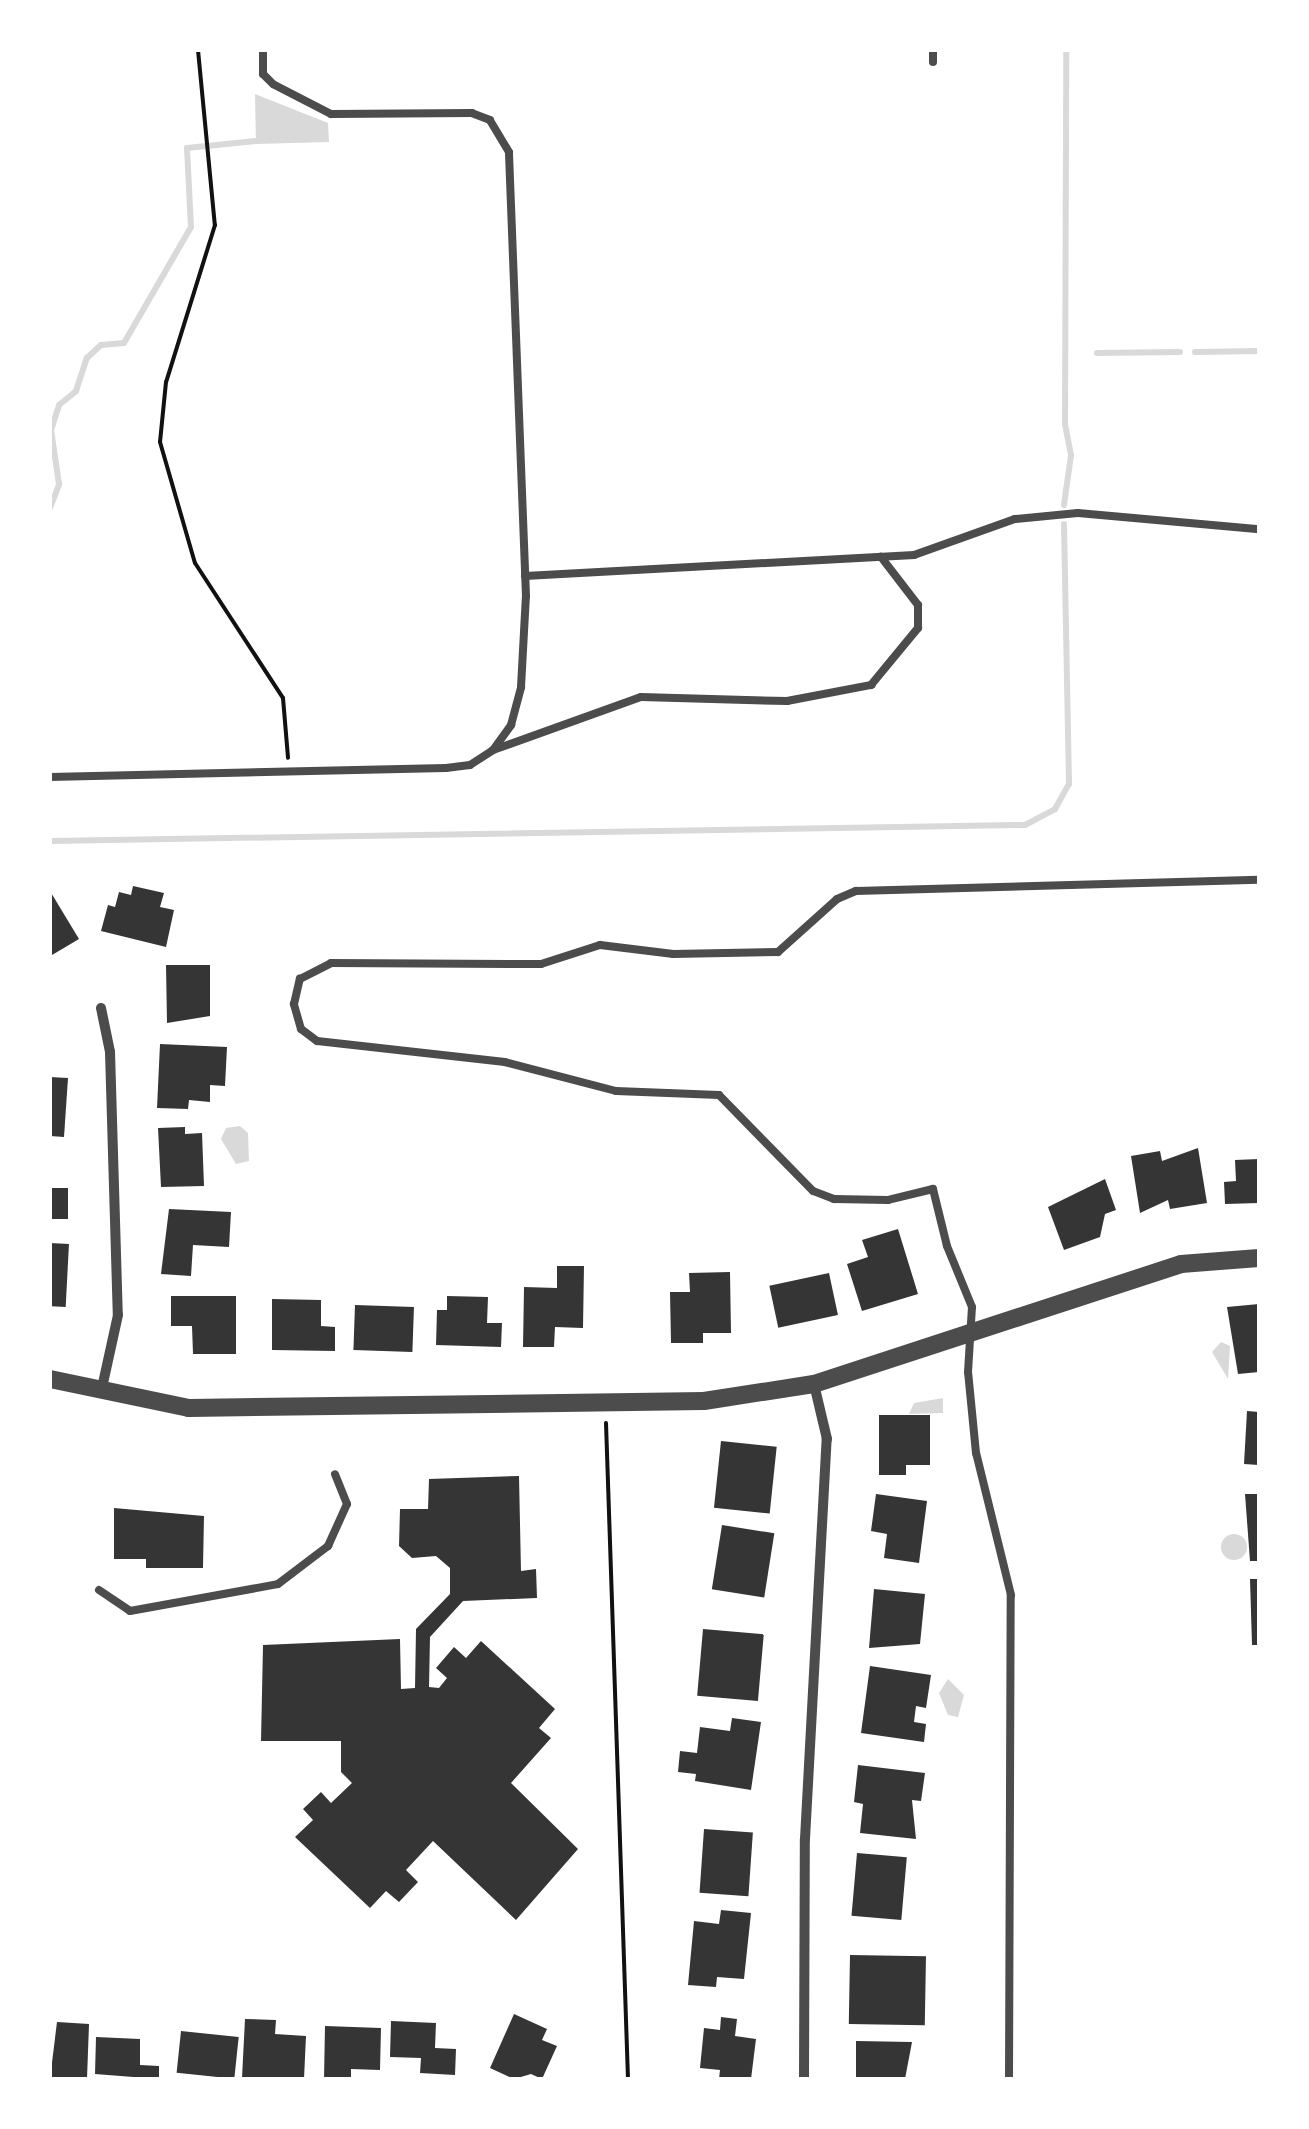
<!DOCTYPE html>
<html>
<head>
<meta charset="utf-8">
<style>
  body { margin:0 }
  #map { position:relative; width:1309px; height:2129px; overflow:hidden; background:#fff; font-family:Rubik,sans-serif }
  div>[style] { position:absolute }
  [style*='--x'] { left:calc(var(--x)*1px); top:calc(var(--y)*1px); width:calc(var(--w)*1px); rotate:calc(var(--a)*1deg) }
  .water>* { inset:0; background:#d9d9d9 }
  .round { border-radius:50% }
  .stream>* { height:6px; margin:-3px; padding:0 3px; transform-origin:3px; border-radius:3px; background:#d9d9d9 }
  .building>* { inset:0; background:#353535; transform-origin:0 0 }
  .path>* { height:4px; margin:-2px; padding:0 2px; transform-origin:2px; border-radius:2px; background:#111 }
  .service>* { height:8px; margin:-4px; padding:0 4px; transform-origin:4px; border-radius:4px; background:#4c4c4c }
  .minor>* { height:10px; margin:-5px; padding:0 5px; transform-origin:5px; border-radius:5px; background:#4c4c4c }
  .tertiary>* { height:18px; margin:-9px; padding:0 9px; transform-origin:9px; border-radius:9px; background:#4c4c4c }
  span { translate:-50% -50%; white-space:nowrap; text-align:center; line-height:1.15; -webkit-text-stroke:10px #fff; paint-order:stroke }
  .frame { position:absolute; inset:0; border:52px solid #fff; pointer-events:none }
</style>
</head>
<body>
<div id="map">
  <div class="water">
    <div style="clip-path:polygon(255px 94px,328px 123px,329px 142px,256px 144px)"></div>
    <div style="clip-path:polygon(240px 1126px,248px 1133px,249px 1161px,236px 1164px,221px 1139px,226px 1128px)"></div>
    <div style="clip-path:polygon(1221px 1342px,1230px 1346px,1228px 1379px,1212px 1352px)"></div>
    <div style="clip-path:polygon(943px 1398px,943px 1413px,909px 1414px,914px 1403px)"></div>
    <div class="round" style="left:1221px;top:1534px;width:26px;height:26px"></div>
    <div style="clip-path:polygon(948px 1679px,964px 1695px,958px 1717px,948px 1715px,939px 1693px)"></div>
  </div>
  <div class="stream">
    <div style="--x:1195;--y:352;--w:64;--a:-0.9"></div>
    <div style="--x:1097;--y:353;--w:83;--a:-0.7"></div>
    <div style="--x:1064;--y:505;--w:50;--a:-82"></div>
    <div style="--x:1071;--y:455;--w:32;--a:-101"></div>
    <div style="--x:1065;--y:424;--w:374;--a:-89.8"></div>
    <div style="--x:50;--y:508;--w:26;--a:-69"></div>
    <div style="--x:59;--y:484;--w:55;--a:-98.4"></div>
    <div style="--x:51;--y:430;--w:26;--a:-72"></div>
    <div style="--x:59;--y:405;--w:22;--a:-39"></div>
    <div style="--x:76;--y:391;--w:35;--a:-72"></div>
    <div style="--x:87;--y:358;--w:19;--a:-43"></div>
    <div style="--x:101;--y:345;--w:23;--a:-5"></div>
    <div style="--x:124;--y:343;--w:134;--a:-60"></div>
    <div style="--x:191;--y:227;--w:79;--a:-92.9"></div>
    <div style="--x:187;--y:148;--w:69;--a:-5.8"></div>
    <div style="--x:50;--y:841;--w:975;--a:-0.94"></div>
    <div style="--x:1025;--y:825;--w:34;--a:-28"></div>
    <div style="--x:1055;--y:809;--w:29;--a:-61"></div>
    <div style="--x:1069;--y:784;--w:260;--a:-91.1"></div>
  </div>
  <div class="building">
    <div style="clip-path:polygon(133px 886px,164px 893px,160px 907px,174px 910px,166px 947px,101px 931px,108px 905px,115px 907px,119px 892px,131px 895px)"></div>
    <div style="clip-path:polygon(50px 891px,79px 939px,52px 955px,50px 952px)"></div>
    <div style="clip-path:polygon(166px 965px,210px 965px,210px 1016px,167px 1023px)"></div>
    <div style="clip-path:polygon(160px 1044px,227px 1047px,225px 1086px,210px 1085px,210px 1102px,189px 1100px,188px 1109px,157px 1108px)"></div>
    <div style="clip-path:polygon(50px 1077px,68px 1078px,64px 1137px,50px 1136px)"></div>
    <div style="clip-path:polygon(185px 1127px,185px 1134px,202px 1133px,204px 1186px,161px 1187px,158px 1128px)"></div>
    <div style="clip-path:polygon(1198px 1148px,1207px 1203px,1170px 1209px,1168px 1200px,1140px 1213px,1131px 1156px,1160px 1151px,1162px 1161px)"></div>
    <div style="clip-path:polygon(1259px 1159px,1259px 1203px,1225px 1204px,1224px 1182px,1236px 1181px,1235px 1160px)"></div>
    <div style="clip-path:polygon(1105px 1179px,1116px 1210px,1105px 1214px,1100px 1237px,1064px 1250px,1048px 1207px)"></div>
    <div style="left:50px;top:1188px;width:18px;height:31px"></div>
    <div style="clip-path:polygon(169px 1209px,231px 1212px,229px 1247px,193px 1245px,191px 1276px,161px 1274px)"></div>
    <div style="clip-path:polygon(898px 1229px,918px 1294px,862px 1311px,847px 1264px,868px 1257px,862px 1240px)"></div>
    <div style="left:50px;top:1243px;width:19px;height:63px;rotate:3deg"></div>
    <div style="clip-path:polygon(557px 1266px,584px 1266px,583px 1328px,555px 1327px,554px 1347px,523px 1347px,524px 1287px,557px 1288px)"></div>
    <div style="clip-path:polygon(730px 1272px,731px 1333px,703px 1333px,703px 1343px,671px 1343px,670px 1292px,690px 1292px,689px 1273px)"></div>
    <div style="left:829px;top:1273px;width:43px;height:61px;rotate:78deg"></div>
    <div style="clip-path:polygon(171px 1296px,236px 1296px,236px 1354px,193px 1354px,192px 1326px,171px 1326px)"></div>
    <div style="clip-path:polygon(447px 1296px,488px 1297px,487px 1323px,502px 1323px,501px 1347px,436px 1345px,437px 1310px,447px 1310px)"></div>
    <div style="clip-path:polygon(272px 1299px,321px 1300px,321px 1326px,335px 1327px,335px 1351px,272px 1350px)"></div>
    <div style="clip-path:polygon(1259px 1304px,1259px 1372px,1238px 1374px,1227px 1307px)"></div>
    <div style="left:355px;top:1305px;width:59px;height:45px;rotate:2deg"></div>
    <div style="clip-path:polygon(1247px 1411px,1259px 1412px,1259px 1465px,1244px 1464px)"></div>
    <div style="clip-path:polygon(879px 1415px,930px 1415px,930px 1465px,906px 1465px,906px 1475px,879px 1475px)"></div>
    <div style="left:721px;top:1441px;width:56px;height:67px;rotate:6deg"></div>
    <div style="clip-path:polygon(519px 1476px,521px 1571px,536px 1569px,537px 1598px,463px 1601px,430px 1637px,429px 1687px,439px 1688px,447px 1678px,436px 1668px,454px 1647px,466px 1658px,481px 1641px,555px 1709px,539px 1728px,551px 1738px,511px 1783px,578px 1849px,516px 1920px,433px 1841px,406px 1870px,418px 1882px,399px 1902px,386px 1891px,370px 1908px,295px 1837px,313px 1820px,303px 1809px,321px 1792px,331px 1803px,352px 1783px,341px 1772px,341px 1741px,261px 1741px,263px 1645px,400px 1639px,401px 1689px,415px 1688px,416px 1629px,450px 1594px,450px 1568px,436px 1556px,412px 1558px,399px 1546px,400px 1509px,428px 1509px,429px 1479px)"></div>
    <div style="clip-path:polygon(876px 1494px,927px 1501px,919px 1563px,884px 1558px,887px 1534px,871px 1531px)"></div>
    <div style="clip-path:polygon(1245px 1494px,1259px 1494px,1259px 1561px,1250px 1561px)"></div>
    <div style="clip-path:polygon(114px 1508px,204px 1516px,203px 1568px,146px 1568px,146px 1559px,114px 1559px)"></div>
    <div style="left:722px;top:1525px;width:53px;height:65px;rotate:9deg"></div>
    <div style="clip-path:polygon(1250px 1579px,1259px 1579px,1259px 1645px,1252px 1645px)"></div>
    <div style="clip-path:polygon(874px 1589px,925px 1594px,920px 1644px,869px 1648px)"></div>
    <div style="left:703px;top:1629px;width:61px;height:67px;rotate:5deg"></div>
    <div style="clip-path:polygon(870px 1666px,931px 1675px,926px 1708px,916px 1706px,914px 1722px,926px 1724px,924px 1742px,861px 1733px)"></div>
    <div style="clip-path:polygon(732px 1718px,761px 1722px,751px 1790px,695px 1781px,696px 1774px,678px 1772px,680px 1751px,697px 1753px,700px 1727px,730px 1731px)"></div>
    <div style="clip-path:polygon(858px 1765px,925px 1773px,921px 1801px,912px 1800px,916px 1839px,860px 1833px,863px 1804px,854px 1802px)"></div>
    <div style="left:704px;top:1829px;width:49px;height:64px;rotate:4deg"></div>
    <div style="left:857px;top:1853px;width:50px;height:63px;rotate:5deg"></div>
    <div style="clip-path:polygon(721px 1910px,751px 1913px,744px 1979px,717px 1977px,716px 1987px,688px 1985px,694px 1921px,719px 1924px)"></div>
    <div style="left:850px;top:1955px;width:76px;height:69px;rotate:1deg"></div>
    <div style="clip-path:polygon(514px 2014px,547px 2029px,542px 2040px,557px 2046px,542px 2079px,531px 2074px,514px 2079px,490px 2068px)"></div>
    <div style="clip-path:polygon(721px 2017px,737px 2019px,735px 2036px,756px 2039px,751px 2079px,719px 2079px,720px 2070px,700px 2068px,704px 2028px,720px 2030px)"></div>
    <div style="clip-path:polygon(245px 2019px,276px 2020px,275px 2034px,306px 2036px,304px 2079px,242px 2078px)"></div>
    <div style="clip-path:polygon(391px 2021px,436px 2023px,435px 2048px,456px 2049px,455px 2075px,420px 2073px,421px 2058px,390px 2057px)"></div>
    <div style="clip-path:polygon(57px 2022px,89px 2024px,87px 2079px,50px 2079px)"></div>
    <div style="clip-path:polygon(325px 2026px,381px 2028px,380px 2070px,351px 2069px,351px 2079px,324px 2079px)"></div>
    <div style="left:181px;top:2031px;width:58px;height:42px;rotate:6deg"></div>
    <div style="clip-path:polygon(96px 2037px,140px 2039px,140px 2065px,159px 2066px,159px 2079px,95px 2074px)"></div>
    <div style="clip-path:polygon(856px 2041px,912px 2042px,905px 2079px,856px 2079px)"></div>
  </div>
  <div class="path">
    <div style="--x:198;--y:50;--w:176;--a:84.5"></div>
    <div style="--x:215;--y:225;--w:164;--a:107.3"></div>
    <div style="--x:166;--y:382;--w:60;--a:95.7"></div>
    <div style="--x:160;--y:442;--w:126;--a:73.9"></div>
    <div style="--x:195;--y:563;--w:161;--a:56.9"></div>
    <div style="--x:283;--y:698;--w:60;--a:85.2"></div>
    <div style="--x:606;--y:1423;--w:656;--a:88.08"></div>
  </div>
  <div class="service">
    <div style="--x:933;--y:50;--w:12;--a:90"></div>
    <div style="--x:525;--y:576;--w:390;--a:-3.1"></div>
    <div style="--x:914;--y:555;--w:107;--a:-19.6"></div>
    <div style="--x:1015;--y:519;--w:63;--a:-5.4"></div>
    <div style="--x:1078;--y:513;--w:182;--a:5.1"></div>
    <div style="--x:493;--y:750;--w:157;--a:-19.7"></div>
    <div style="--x:641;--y:697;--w:146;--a:1.6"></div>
    <div style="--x:787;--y:701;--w:86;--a:-10.8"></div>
    <div style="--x:871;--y:685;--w:74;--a:-50.5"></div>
    <div style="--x:918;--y:628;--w:23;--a:-90"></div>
    <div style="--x:918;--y:605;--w:61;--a:-127.6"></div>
    <div style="--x:50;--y:777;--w:396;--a:-1.3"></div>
    <div style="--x:446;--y:768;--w:24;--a:-7"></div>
    <div style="--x:470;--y:765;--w:27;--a:-33"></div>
    <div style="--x:493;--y:750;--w:31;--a:-54"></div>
    <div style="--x:511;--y:725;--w:39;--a:-75"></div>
    <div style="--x:521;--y:687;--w:91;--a:-86.9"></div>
    <div style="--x:526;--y:596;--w:444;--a:-92.2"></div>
    <div style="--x:509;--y:152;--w:37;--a:-121"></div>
    <div style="--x:490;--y:120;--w:19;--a:-159"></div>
    <div style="--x:472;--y:113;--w:141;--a:179.6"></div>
    <div style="--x:331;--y:114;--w:65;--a:-152.7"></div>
    <div style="--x:273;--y:84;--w:14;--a:-135"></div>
    <div style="--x:263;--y:74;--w:24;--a:-90"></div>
    <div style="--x:99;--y:1590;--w:37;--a:34"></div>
    <div style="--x:130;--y:1611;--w:150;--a:-10.3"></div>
    <div style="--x:278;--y:1584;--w:63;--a:-37.2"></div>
    <div style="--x:328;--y:1546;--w:46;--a:-65.7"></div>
    <div style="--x:347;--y:1504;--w:32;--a:-112"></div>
    <div style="--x:1009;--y:2079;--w:484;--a:-89.8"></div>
    <div style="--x:1011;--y:1595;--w:146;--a:-103.8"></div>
    <div style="--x:976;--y:1453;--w:81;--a:-95.6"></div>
    <div style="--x:968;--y:1372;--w:65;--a:-86.5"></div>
    <div style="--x:972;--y:1307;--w:66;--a:-112.3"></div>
    <div style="--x:947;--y:1246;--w:59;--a:-103.8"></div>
    <div style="--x:933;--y:1189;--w:46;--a:166.3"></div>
    <div style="--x:888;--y:1200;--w:54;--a:-178.9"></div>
    <div style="--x:834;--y:1199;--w:22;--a:-159"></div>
    <div style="--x:813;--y:1191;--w:134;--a:-134.4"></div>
    <div style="--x:719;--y:1095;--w:103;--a:-177.8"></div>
    <div style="--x:616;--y:1091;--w:115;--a:-165.4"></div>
    <div style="--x:505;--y:1062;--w:189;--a:-173.6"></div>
    <div style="--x:317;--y:1041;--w:20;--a:-143"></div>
    <div style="--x:301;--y:1029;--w:26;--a:-106"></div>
    <div style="--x:294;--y:1004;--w:26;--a:-77"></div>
    <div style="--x:300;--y:979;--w:35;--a:-27"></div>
    <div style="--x:331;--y:963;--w:210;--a:0.3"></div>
    <div style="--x:541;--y:964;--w:62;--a:-17.9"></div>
    <div style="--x:600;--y:945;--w:74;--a:7"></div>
    <div style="--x:673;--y:954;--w:105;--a:-1.1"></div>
    <div style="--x:778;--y:952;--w:79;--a:-41.9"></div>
    <div style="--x:837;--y:899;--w:21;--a:-23"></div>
    <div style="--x:856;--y:891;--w:403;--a:-1.6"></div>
  </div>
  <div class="minor">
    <div style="--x:101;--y:1008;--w:45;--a:78.4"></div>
    <div style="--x:110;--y:1052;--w:263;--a:88.3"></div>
    <div style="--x:118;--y:1315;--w:79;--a:102.4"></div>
    <div style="--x:804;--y:2079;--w:240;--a:-89.8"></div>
    <div style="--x:805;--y:1839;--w:401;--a:-86.9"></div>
    <div style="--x:827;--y:1439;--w:57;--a:-103.3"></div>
  </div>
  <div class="tertiary">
    <div style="--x:50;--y:1379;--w:142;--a:11.8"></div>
    <div style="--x:189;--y:1408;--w:515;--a:-0.78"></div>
    <div style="--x:704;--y:1401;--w:111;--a:-8.8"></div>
    <div style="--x:814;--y:1384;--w:386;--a:-18.1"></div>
    <div style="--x:1181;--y:1264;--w:78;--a:-4.4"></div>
  </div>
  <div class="frame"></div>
</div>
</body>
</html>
